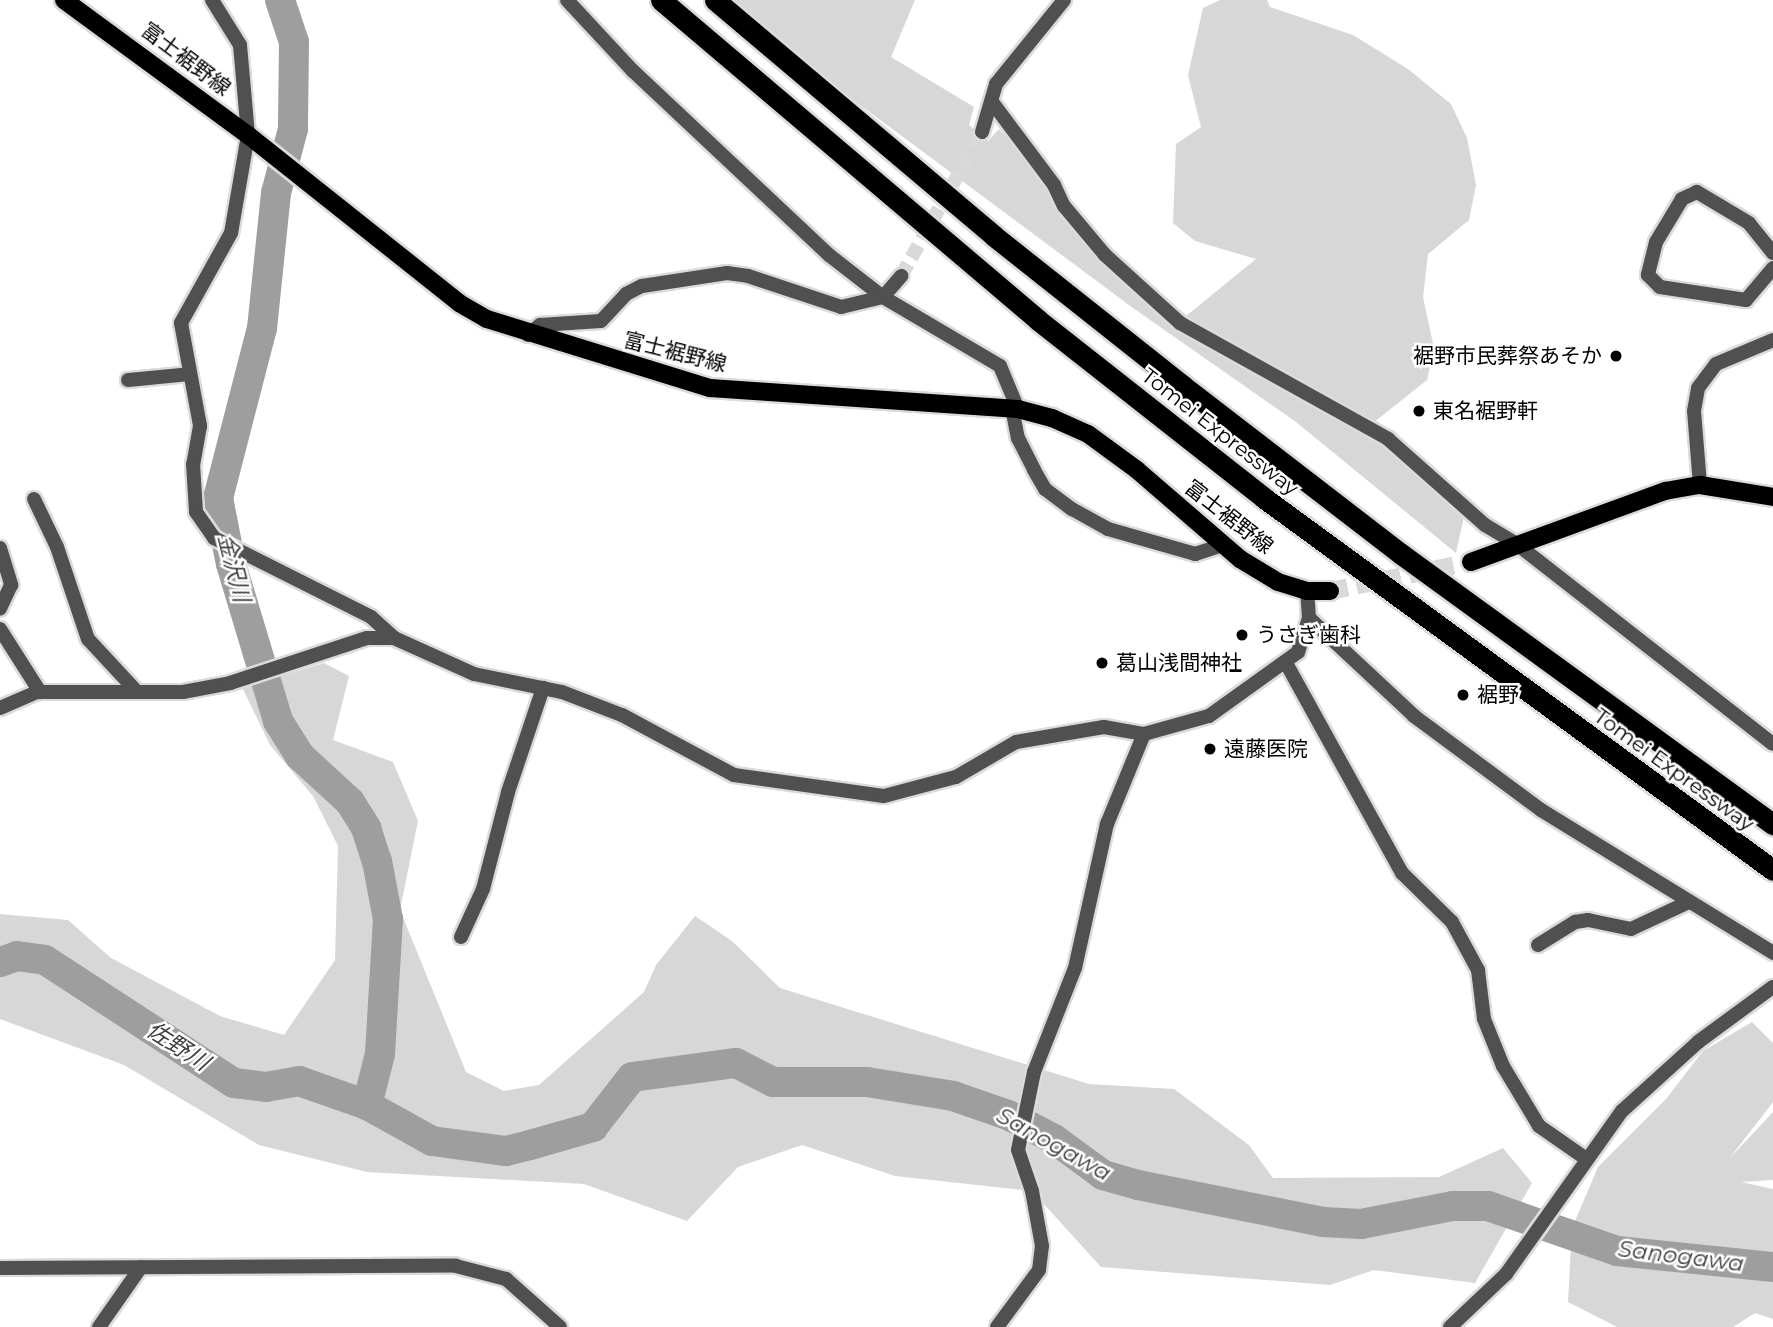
<!DOCTYPE html>
<html>
<head>
<meta charset="utf-8">
<style>
  body { margin:0 }
  #map { position:relative; width:1773px; height:1327px; overflow:hidden; background:#fff; font-family:Montserrat,"Noto Sans JP",sans-serif }
  div>[style] { position:absolute }
  [style*='--x'] { left:calc(var(--x)*1px); top:calc(var(--y)*1px); width:calc(var(--w)*1px); rotate:calc(var(--a)*1deg) }
  .green>* { inset:0; background:#d7d7d7 }
  .river>* { height:30px; margin:-15px; padding:0 15px; transform-origin:15px; border-radius:15px; background:#9e9e9e }
  .minor-tunnel>* { height:14px; margin-top:-7px; transform-origin:0; background:repeating-linear-gradient(90deg,#d9d9d9 0 14px,transparent 0 21px) }
  .primary-tunnel>* { height:18px; margin-top:-9px; transform-origin:0; background:repeating-linear-gradient(90deg,#d9d9d9 0 18px,transparent 0 27px) }
  .roads { filter:drop-shadow(2px 0 #dbdbdb) drop-shadow(-2px 0 #dbdbdb) drop-shadow(0 2px #dbdbdb) drop-shadow(0 -2px #dbdbdb) }
  .minor>* { height:14px; margin:-7px; padding:0 7px; transform-origin:7px; border-radius:7px; background:#505050 }
  .primary>* { height:18px; margin:-9px; padding:0 9px; transform-origin:9px; border-radius:9px; background:#000 }
  .motorway>* { height:21px; margin:-10.5px; padding:0 10.5px; transform-origin:10.5px; border-radius:10.5px; background:#000 }
  .dots>* { width:19px; height:19px; translate:-50% -50%; box-sizing:border-box; border:4px solid #fff; border-radius:50% }
  span { translate:-50% -50%; white-space:nowrap; text-align:center; line-height:1.15; -webkit-text-stroke:5px #fff; paint-order:stroke }
  .street-label { font-size:21px; color:#000 }
  .poi-label { font-size:21px; color:#000 }
  .right { translate:-100% -50%; text-align:right }
  .left { translate:0 -50%; text-align:left }
  .water-label { font-size:23px; color:#3f3f3f; font-style:italic }
</style>
</head>
<body>
<div id="map">
  <div class="green">
    <div style="clip-path:polygon(729px 0,915px 0,891px 57px,974px 107px,969px 125px,988px 141px,999px 129px,1029px 161px,1057px 207px,1175px 325px,1256px 259px,1195px 241px,1173px 223px,1176px 144px,1201px 127px,1188px 75px,1203px 8px,1220px 0,1267px 0,1270px 7px,1353px 35px,1408px 69px,1451px 104px,1467px 138px,1476px 185px,1469px 220px,1428px 254px,1423px 297px,1434px 348px,1427px 380px,1363px 431px,1465px 512px,1456px 553px,1296px 422px,1133px 308px,801px 61px)"></div>
    <div style="clip-path:polygon(324px 663px,349px 676px,333px 740px,393px 762px,418px 821px,400px 910px,466px 1072px,504px 1091px,539px 1085px,644px 992px,656px 965px,695px 916px,732px 941px,780px 988px,1089px 1084px,1174px 1089px,1249px 1145px,1273px 1178px,1439px 1177px,1503px 1148px,1532px 1183px,1475px 1283px,1374px 1270px,1330px 1285px,1101px 1267px,1032px 1191px,895px 1176px,802px 1145px,738px 1167px,687px 1221px,584px 1184px,367px 1172px,259px 1145px,124px 1065px,0 1019px,0 914px,68px 920px,111px 958px,220px 1016px,284px 1035px,335px 960px,338px 846px,313px 796px,270px 745px,242px 687px)"></div>
    <div style="clip-path:polygon(1752px 1022px,1773px 1043px,1773px 1102px,1729px 1159px,1773px 1112px,1773px 1180px,1741px 1182px,1773px 1189px,1773px 1319px,1755px 1313px,1733px 1327px,1617px 1327px,1568px 1302px,1572px 1228px,1598px 1167px,1666px 1099px,1703px 1051px)"></div>
  </div>
  <div class="river">
    <div style="--x:280;--y:0;--w:44;--a:71.6"></div>
    <div style="--x:294;--y:42;--w:87;--a:90.7"></div>
    <div style="--x:293;--y:129;--w:66;--a:104.9"></div>
    <div style="--x:276;--y:193;--w:136;--a:95.9"></div>
    <div style="--x:262;--y:328;--w:176;--a:104.5"></div>
    <div style="--x:218;--y:498;--w:67;--a:78.9"></div>
    <div style="--x:231;--y:564;--w:164;--a:73.3"></div>
    <div style="--x:278;--y:721;--w:41;--a:57.8"></div>
    <div style="--x:300;--y:756;--w:68;--a:42.6"></div>
    <div style="--x:350;--y:802;--w:31;--a:58"></div>
    <div style="--x:366;--y:828;--w:35;--a:72"></div>
    <div style="--x:377;--y:861;--w:59;--a:79.3"></div>
    <div style="--x:388;--y:919;--w:135;--a:93.4"></div>
    <div style="--x:380;--y:1054;--w:53;--a:104.3"></div>
    <div style="--x:0;--y:962;--w:18;--a:-19"></div>
    <div style="--x:17;--y:956;--w:28;--a:8"></div>
    <div style="--x:45;--y:960;--w:225;--a:33.1"></div>
    <div style="--x:234;--y:1083;--w:32;--a:7"></div>
    <div style="--x:266;--y:1087;--w:34;--a:-10"></div>
    <div style="--x:299;--y:1081;--w:72;--a:19.4"></div>
    <div style="--x:367;--y:1105;--w:74;--a:29"></div>
    <div style="--x:432;--y:1141;--w:75;--a:7.7"></div>
    <div style="--x:506;--y:1151;--w:25;--a:-14"></div>
    <div style="--x:530;--y:1145;--w:66;--a:-15.9"></div>
    <div style="--x:593;--y:1127;--w:63;--a:-52"></div>
    <div style="--x:632;--y:1077;--w:105;--a:-7.7"></div>
    <div style="--x:736;--y:1063;--w:42;--a:27.2"></div>
    <div style="--x:773;--y:1082;--w:94;--a:0"></div>
    <div style="--x:867;--y:1082;--w:87;--a:9.2"></div>
    <div style="--x:953;--y:1096;--w:58;--a:19.1"></div>
    <div style="--x:1008;--y:1115;--w:52;--a:27.6"></div>
    <div style="--x:1054;--y:1139;--w:61;--a:36.3"></div>
    <div style="--x:1103;--y:1175;--w:36;--a:16"></div>
    <div style="--x:1138;--y:1185;--w:189;--a:11.3"></div>
    <div style="--x:1323;--y:1222;--w:38;--a:3"></div>
    <div style="--x:1361;--y:1224;--w:94;--a:-11.1"></div>
    <div style="--x:1453;--y:1206;--w:35;--a:0"></div>
    <div style="--x:1488;--y:1206;--w:137;--a:19.2"></div>
    <div style="--x:1617;--y:1251;--w:157;--a:5.9"></div>
  </div>
  <div class="minor-tunnel">
    <div style="--x:901;--y:276;--w:165;--a:-60.6"></div>
  </div>
  <div class="primary-tunnel">
    <div style="--x:1330;--y:591;--w:144;--a:-11.6"></div>
  </div>
  <div class="roads">
    <div class="minor">
      <div style="--x:212;--y:0;--w:53;--a:58.1"></div>
      <div style="--x:240;--y:45;--w:90;--a:84.9"></div>
      <div style="--x:248;--y:135;--w:99;--a:99.8"></div>
      <div style="--x:231;--y:233;--w:103;--a:119.1"></div>
      <div style="--x:181;--y:323;--w:105;--a:79.5"></div>
      <div style="--x:200;--y:426;--w:39;--a:100"></div>
      <div style="--x:193;--y:464;--w:48;--a:86.4"></div>
      <div style="--x:196;--y:512;--w:32;--a:55"></div>
      <div style="--x:214;--y:538;--w:176;--a:26.7"></div>
      <div style="--x:371;--y:617;--w:31;--a:42"></div>
      <div style="--x:567;--y:0;--w:97;--a:47.1"></div>
      <div style="--x:633;--y:71;--w:269;--a:43.2"></div>
      <div style="--x:829;--y:255;--w:68;--a:37.9"></div>
      <div style="--x:883;--y:297;--w:136;--a:30.5"></div>
      <div style="--x:1000;--y:366;--w:47;--a:67.3"></div>
      <div style="--x:992;--y:102;--w:104;--a:53.2"></div>
      <div style="--x:1054;--y:185;--w:23;--a:65"></div>
      <div style="--x:1064;--y:206;--w:64;--a:50.1"></div>
      <div style="--x:1105;--y:255;--w:101;--a:42.2"></div>
      <div style="--x:1180;--y:323;--w:238;--a:29.1"></div>
      <div style="--x:1388;--y:439;--w:130;--a:41.6"></div>
      <div style="--x:1485;--y:525;--w:39;--a:31"></div>
      <div style="--x:1518;--y:545;--w:323;--a:38"></div>
      <div style="--x:982;--y:132;--w:50;--a:-73.7"></div>
      <div style="--x:996;--y:84;--w:108;--a:-51"></div>
      <div style="--x:1773;--y:253;--w:38;--a:-129"></div>
      <div style="--x:1749;--y:223;--w:61;--a:-149.2"></div>
      <div style="--x:1697;--y:192;--w:17;--a:155"></div>
      <div style="--x:1682;--y:199;--w:50;--a:121.2"></div>
      <div style="--x:1656;--y:242;--w:34;--a:104"></div>
      <div style="--x:1648;--y:275;--w:17;--a:45"></div>
      <div style="--x:1660;--y:287;--w:87;--a:8.6"></div>
      <div style="--x:1746;--y:300;--w:42;--a:-49.8"></div>
      <div style="--x:528;--y:335;--w:16;--a:-40"></div>
      <div style="--x:540;--y:325;--w:61;--a:-3.8"></div>
      <div style="--x:601;--y:321;--w:37;--a:-47"></div>
      <div style="--x:626;--y:294;--w:18;--a:-27"></div>
      <div style="--x:642;--y:286;--w:86;--a:-8.7"></div>
      <div style="--x:727;--y:273;--w:21;--a:8"></div>
      <div style="--x:748;--y:276;--w:98;--a:18.4"></div>
      <div style="--x:841;--y:307;--w:43;--a:-13.4"></div>
      <div style="--x:883;--y:297;--w:28;--a:-49"></div>
      <div style="--x:128;--y:380;--w:62;--a:-5.5"></div>
      <div style="--x:1012;--y:408;--w:31;--a:79"></div>
      <div style="--x:1018;--y:438;--w:36;--a:63"></div>
      <div style="--x:1034;--y:470;--w:22;--a:60"></div>
      <div style="--x:1045;--y:489;--w:34;--a:37"></div>
      <div style="--x:1072;--y:509;--w:41;--a:29.1"></div>
      <div style="--x:1108;--y:529;--w:91;--a:16"></div>
      <div style="--x:1195;--y:554;--w:28;--a:-18"></div>
      <div style="--x:1700;--y:485;--w:74;--a:-94.6"></div>
      <div style="--x:1694;--y:411;--w:23;--a:-80"></div>
      <div style="--x:1698;--y:388;--w:30;--a:-53"></div>
      <div style="--x:1716;--y:364;--w:62;--a:-22.8"></div>
      <div style="--x:34;--y:499;--w:53;--a:64.4"></div>
      <div style="--x:57;--y:547;--w:97;--a:71.4"></div>
      <div style="--x:88;--y:639;--w:72;--a:47.2"></div>
      <div style="--x:0;--y:548;--w:39;--a:73"></div>
      <div style="--x:11;--y:585;--w:26;--a:115"></div>
      <div style="--x:1309;--y:618;--w:144;--a:43"></div>
      <div style="--x:1414;--y:716;--w:158;--a:36.5"></div>
      <div style="--x:1541;--y:810;--w:273;--a:31.6"></div>
      <div style="--x:0;--y:629;--w:75;--a:57.6"></div>
      <div style="--x:1286;--y:663;--w:240;--a:61.1"></div>
      <div style="--x:1402;--y:873;--w:70;--a:44.4"></div>
      <div style="--x:1452;--y:922;--w:55;--a:61.6"></div>
      <div style="--x:1478;--y:970;--w:49;--a:83"></div>
      <div style="--x:1484;--y:1019;--w:51;--a:68"></div>
      <div style="--x:1503;--y:1066;--w:70;--a:59"></div>
      <div style="--x:1539;--y:1126;--w:56;--a:34.8"></div>
      <div style="--x:0;--y:708;--w:40;--a:-23.4"></div>
      <div style="--x:37;--y:692;--w:146;--a:0"></div>
      <div style="--x:183;--y:692;--w:48;--a:-10.8"></div>
      <div style="--x:230;--y:683;--w:144;--a:-18.2"></div>
      <div style="--x:367;--y:638;--w:27;--a:0"></div>
      <div style="--x:394;--y:638;--w:88;--a:24.2"></div>
      <div style="--x:474;--y:674;--w:90;--a:11.6"></div>
      <div style="--x:562;--y:692;--w:64;--a:21"></div>
      <div style="--x:622;--y:715;--w:127;--a:28.2"></div>
      <div style="--x:734;--y:775;--w:151;--a:8"></div>
      <div style="--x:884;--y:796;--w:74;--a:-14.8"></div>
      <div style="--x:956;--y:777;--w:69;--a:-30.3"></div>
      <div style="--x:1016;--y:742;--w:89;--a:-9.7"></div>
      <div style="--x:1104;--y:727;--w:41;--a:9.9"></div>
      <div style="--x:1144;--y:734;--w:67;--a:-15.5"></div>
      <div style="--x:1209;--y:716;--w:110;--a:-35.7"></div>
      <div style="--x:1298;--y:652;--w:36;--a:-72"></div>
      <div style="--x:1309;--y:618;--w:27;--a:-94"></div>
      <div style="--x:461;--y:937;--w:53;--a:-65.4"></div>
      <div style="--x:483;--y:889;--w:100;--a:-75.5"></div>
      <div style="--x:508;--y:792;--w:110;--a:-71.4"></div>
      <div style="--x:1538;--y:945;--w:44;--a:-31.9"></div>
      <div style="--x:1575;--y:922;--w:13;--a:-9"></div>
      <div style="--x:1588;--y:920;--w:44;--a:11.8"></div>
      <div style="--x:1631;--y:929;--w:64;--a:-25"></div>
      <div style="--x:0;--y:1268;--w:456;--a:-0.3"></div>
      <div style="--x:456;--y:1266;--w:52;--a:14.6"></div>
      <div style="--x:506;--y:1279;--w:72;--a:41.6"></div>
      <div style="--x:99;--y:1327;--w:73;--a:-55"></div>
      <div style="--x:997;--y:1327;--w:71;--a:-53.6"></div>
      <div style="--x:1039;--y:1270;--w:24;--a:-83"></div>
      <div style="--x:1042;--y:1246;--w:56;--a:-100.3"></div>
      <div style="--x:1032;--y:1191;--w:43;--a:-108.9"></div>
      <div style="--x:1018;--y:1150;--w:80;--a:-78.4"></div>
      <div style="--x:1034;--y:1072;--w:112;--a:-68.5"></div>
      <div style="--x:1075;--y:968;--w:148;--a:-77.5"></div>
      <div style="--x:1107;--y:824;--w:97;--a:-67.7"></div>
      <div style="--x:1450;--y:1327;--w:77;--a:-43.4"></div>
      <div style="--x:1506;--y:1274;--w:200;--a:-54.6"></div>
      <div style="--x:1622;--y:1111;--w:103;--a:-42.2"></div>
      <div style="--x:1698;--y:1042;--w:93;--a:-36.3"></div>
    </div>
    <div class="primary">
      <div style="--x:64;--y:0;--w:228;--a:36.3"></div>
      <div style="--x:248;--y:135;--w:270;--a:38.5"></div>
      <div style="--x:459;--y:303;--w:32;--a:30"></div>
      <div style="--x:487;--y:319;--w:233;--a:17.2"></div>
      <div style="--x:710;--y:388;--w:309;--a:3.9"></div>
      <div style="--x:1018;--y:409;--w:35;--a:15"></div>
      <div style="--x:1052;--y:418;--w:39;--a:24"></div>
      <div style="--x:1088;--y:434;--w:61;--a:36.3"></div>
      <div style="--x:1137;--y:470;--w:136;--a:40.8"></div>
      <div style="--x:1240;--y:559;--w:44;--a:31.2"></div>
      <div style="--x:1278;--y:582;--w:30;--a:17"></div>
      <div style="--x:1307;--y:591;--w:23;--a:0"></div>
      <div style="--x:1471;--y:562;--w:207;--a:-20.1"></div>
      <div style="--x:1665;--y:491;--w:36;--a:-10"></div>
      <div style="--x:1700;--y:485;--w:74;--a:9.3"></div>
    </div>
    <div class="motorway">
      <div style="--x:661;--y:0;--w:494;--a:40.3"></div>
      <div style="--x:1038;--y:320;--w:288;--a:38.2"></div>
      <div style="--x:1264;--y:498;--w:630;--a:36.16"></div>
      <div style="--x:715;--y:0;--w:365;--a:40.2"></div>
      <div style="--x:994;--y:236;--w:241;--a:38.4"></div>
      <div style="--x:1183;--y:386;--w:275;--a:37.6"></div>
      <div style="--x:1401;--y:554;--w:460;--a:36"></div>
    </div>
  </div>
  <div class="dots">
    <div style="left:1616px;top:356px;background:#000"></div>
    <div style="left:1419px;top:411px;background:#000"></div>
    <div style="left:1242px;top:635px;background:#000"></div>
    <div style="left:1102px;top:663px;background:#000"></div>
    <div style="left:1463px;top:695px;background:#000"></div>
    <div style="left:1210px;top:749px;background:#000"></div>
  </div>
  <div class="street-label">
    <span style="left:186px;top:59px;rotate:37deg">富士裾野線</span>
    <span style="left:675px;top:352px;rotate:14deg">富士裾野線</span>
    <span style="left:1220px;top:432px;rotate:38deg">Tomei Expressway</span>
    <span style="left:1229px;top:517px;rotate:38deg">富士裾野線</span>
    <span style="left:1674px;top:770px;rotate:36deg">Tomei Expressway</span>
  </div>
  <div class="poi-label">
    <span class="right" style="left:1602px;top:356px">裾野市民葬祭あそか</span>
    <span class="left" style="left:1433px;top:411px">東名裾野軒</span>
    <span class="left" style="left:1256px;top:635px">うさぎ歯科</span>
    <span class="left" style="left:1116px;top:663px">葛山浅間神社</span>
    <span class="left" style="left:1477px;top:695px">裾野</span>
    <span class="left" style="left:1224px;top:749px">遠藤医院</span>
  </div>
  <div class="water-label">
    <span style="left:234px;top:568px;rotate:76deg">金沢川</span>
    <span style="left:178px;top:1046px;rotate:33deg">佐野川</span>
    <span style="left:1054px;top:1144px;rotate:29deg">Sanogawa</span>
    <span style="left:1681px;top:1256px;rotate:7deg">Sanogawa</span>
  </div>
</div>
</body>
</html>
